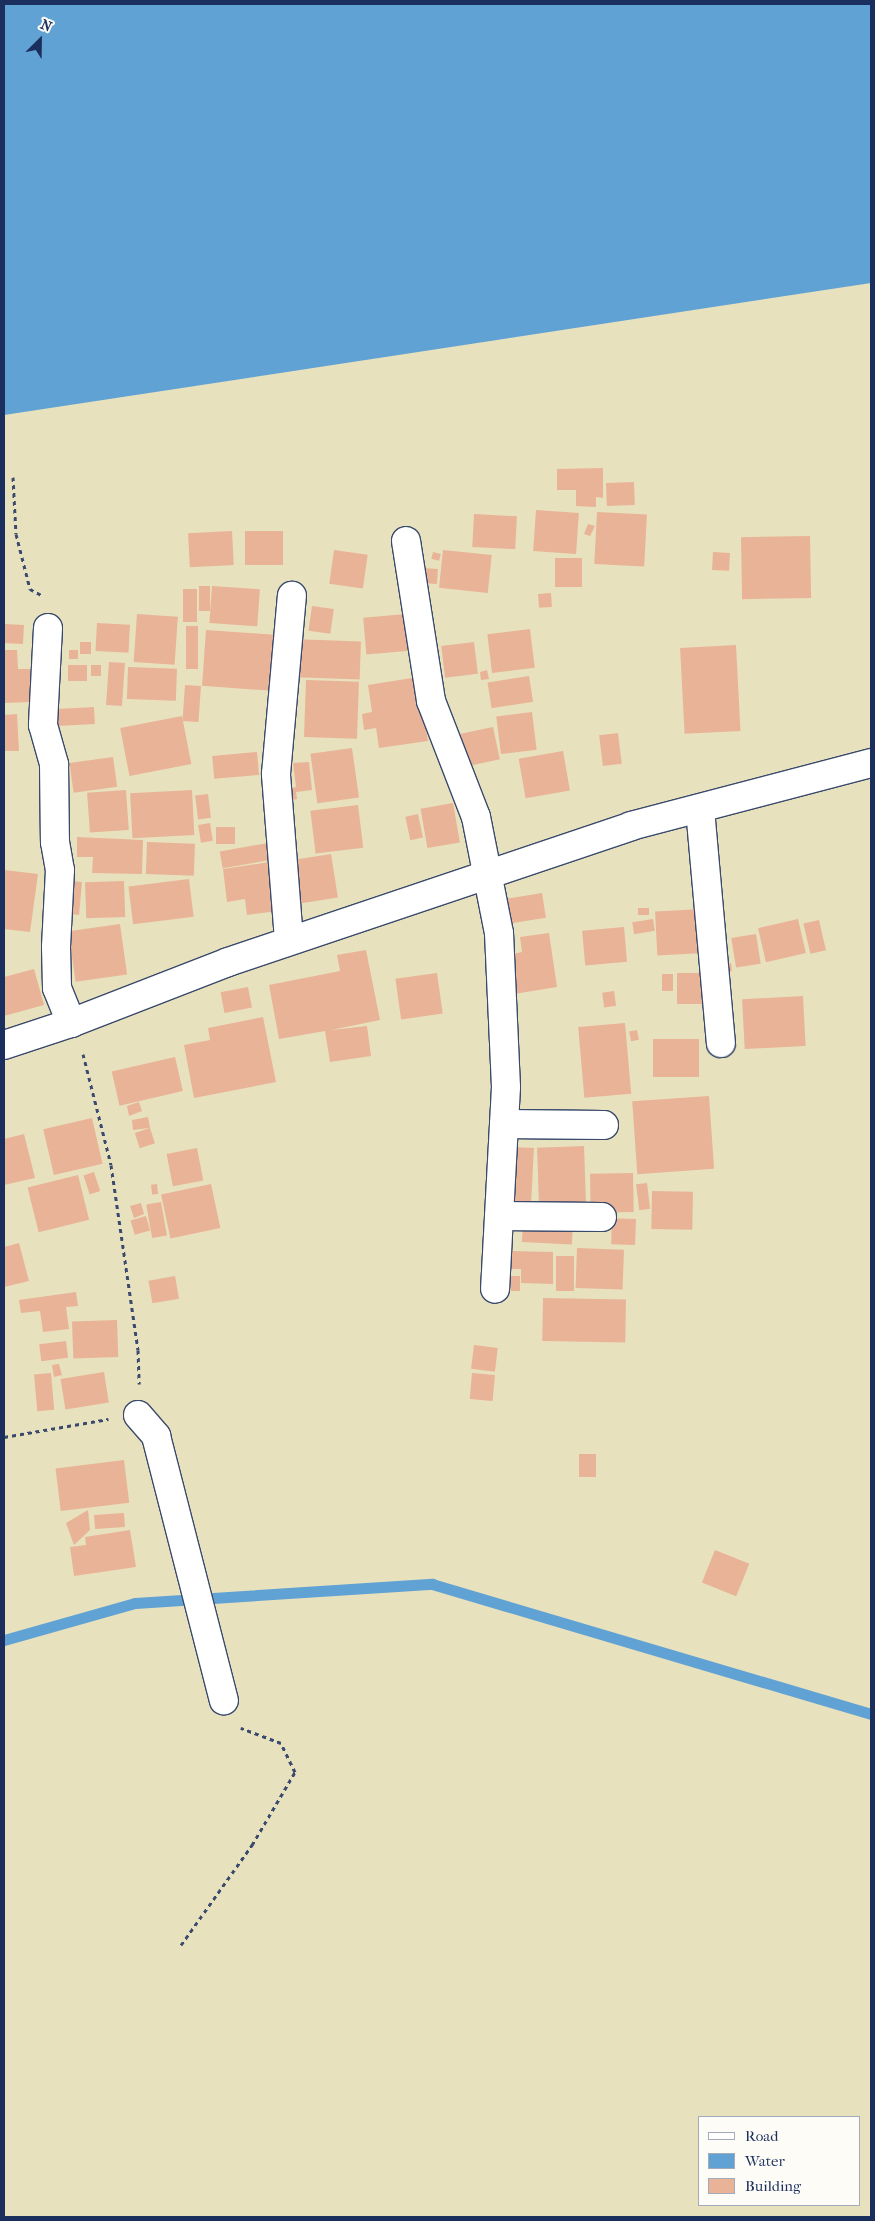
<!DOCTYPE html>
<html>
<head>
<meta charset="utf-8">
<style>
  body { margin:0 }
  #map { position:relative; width:875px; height:2221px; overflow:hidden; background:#e8e1be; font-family:"IM FELL French Canon",serif }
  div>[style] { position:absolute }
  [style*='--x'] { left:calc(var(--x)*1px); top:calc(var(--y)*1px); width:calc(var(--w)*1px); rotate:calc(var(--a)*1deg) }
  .water>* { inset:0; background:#60a2d4 }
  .stream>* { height:11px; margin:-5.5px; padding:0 5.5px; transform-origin:5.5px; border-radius:5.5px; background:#60a2d4 }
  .building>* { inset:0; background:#e9b397; transform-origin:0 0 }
  .path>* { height:3px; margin-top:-1.5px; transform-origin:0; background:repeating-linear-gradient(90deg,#3a4a6c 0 4px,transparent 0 8px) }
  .roads { filter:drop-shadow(1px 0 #3a4a6c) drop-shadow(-1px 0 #3a4a6c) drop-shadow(0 1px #3a4a6c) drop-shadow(0 -1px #3a4a6c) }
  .minor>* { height:28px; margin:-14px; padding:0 14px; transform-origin:14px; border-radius:14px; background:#fff }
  span { translate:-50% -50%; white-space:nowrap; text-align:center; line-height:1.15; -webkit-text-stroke:4px #fdfcf7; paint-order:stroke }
  .frame { position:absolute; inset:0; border:5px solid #1b2f5e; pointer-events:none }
  .legend { position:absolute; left:698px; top:2116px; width:162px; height:90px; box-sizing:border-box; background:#fdfcf7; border:1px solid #a3aaba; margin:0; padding:6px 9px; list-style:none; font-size:15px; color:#1b2f5e }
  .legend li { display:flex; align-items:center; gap:10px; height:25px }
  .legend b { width:25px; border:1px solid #a3aaba }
  .north { position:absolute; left:15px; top:15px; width:50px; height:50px; -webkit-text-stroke:4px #fdfcf7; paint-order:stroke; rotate:23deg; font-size:14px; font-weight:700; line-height:20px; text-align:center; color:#1b2f5e }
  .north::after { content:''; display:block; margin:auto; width:18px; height:22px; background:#1b2f5e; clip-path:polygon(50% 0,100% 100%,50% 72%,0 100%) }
</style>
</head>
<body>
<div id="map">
  <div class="water">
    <div style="clip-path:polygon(4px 4px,871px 4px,871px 283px,4px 415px)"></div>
  </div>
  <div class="stream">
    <div style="--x:4;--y:1640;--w:136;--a:-15.8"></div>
    <div style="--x:135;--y:1603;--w:298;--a:-3.7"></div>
    <div style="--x:432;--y:1584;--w:458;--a:16.5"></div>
  </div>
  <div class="building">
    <div style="clip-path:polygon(603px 468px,603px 498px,596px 497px,596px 507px,576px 506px,576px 490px,557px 490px,557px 469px)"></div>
    <div style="left:634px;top:482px;width:23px;height:28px;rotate:88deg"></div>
    <div style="left:536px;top:510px;width:43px;height:41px;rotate:4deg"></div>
    <div style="left:597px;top:512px;width:50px;height:52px;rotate:3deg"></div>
    <div style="left:474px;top:514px;width:43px;height:33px;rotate:3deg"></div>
    <div style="clip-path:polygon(588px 524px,595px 526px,590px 536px,584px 534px)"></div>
    <div style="left:232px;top:531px;width:34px;height:44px;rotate:87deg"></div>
    <div style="left:245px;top:531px;width:38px;height:34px"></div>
    <div style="left:810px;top:536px;width:62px;height:69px;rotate:89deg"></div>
    <div style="left:334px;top:550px;width:34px;height:34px;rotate:8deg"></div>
    <div style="left:443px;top:550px;width:49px;height:38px;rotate:6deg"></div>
    <div style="left:433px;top:552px;width:8px;height:7px;rotate:14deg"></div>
    <div style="left:713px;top:552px;width:17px;height:18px;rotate:3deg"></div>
    <div style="left:582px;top:558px;width:29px;height:27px;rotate:90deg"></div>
    <div style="left:422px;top:568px;width:16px;height:15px;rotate:4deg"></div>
    <div style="left:199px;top:586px;width:11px;height:25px"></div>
    <div style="left:212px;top:586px;width:48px;height:37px;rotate:4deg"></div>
    <div style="left:183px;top:589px;width:14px;height:33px"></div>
    <div style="left:551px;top:593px;width:14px;height:13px;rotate:86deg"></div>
    <div style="left:312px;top:606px;width:22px;height:25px;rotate:8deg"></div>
    <div style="left:137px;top:614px;width:41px;height:48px;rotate:4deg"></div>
    <div style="left:406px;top:614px;width:37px;height:43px;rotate:85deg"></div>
    <div style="left:97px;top:623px;width:33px;height:28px;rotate:3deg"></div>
    <div style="left:4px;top:624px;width:20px;height:19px;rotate:3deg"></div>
    <div style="left:186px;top:626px;width:12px;height:43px"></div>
    <div style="left:530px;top:629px;width:39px;height:43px;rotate:83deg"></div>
    <div style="left:206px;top:630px;width:74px;height:56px;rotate:4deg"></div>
    <div style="left:291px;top:639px;width:70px;height:38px;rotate:2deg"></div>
    <div style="left:91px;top:642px;width:12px;height:11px;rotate:90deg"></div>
    <div style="left:474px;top:642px;width:32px;height:33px;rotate:83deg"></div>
    <div style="left:736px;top:645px;width:86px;height:56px;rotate:87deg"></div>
    <div style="clip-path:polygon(4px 650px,17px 650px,18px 669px,30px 669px,31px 702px,4px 703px)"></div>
    <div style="left:69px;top:650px;width:9px;height:9px"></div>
    <div style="left:109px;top:662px;width:16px;height:43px;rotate:4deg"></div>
    <div style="left:87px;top:665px;width:16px;height:19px;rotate:90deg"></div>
    <div style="left:91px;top:665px;width:10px;height:11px"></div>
    <div style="left:128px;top:667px;width:49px;height:32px;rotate:2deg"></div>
    <div style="clip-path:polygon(487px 670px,489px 679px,481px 680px,480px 672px)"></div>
    <div style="left:529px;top:676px;width:26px;height:42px;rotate:81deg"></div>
    <div style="clip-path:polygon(418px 677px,428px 741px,379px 748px,376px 728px,364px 730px,362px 714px,372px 712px,368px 685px)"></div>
    <div style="left:306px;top:680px;width:53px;height:57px;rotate:2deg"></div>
    <div style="left:185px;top:685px;width:16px;height:36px;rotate:4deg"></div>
    <div style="left:94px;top:707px;width:17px;height:38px;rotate:87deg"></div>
    <div style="left:532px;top:712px;width:38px;height:36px;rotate:83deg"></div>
    <div style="clip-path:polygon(17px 714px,19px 751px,4px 751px,4px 715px)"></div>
    <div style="left:182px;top:716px;width:49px;height:63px;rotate:79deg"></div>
    <div style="left:493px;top:727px;width:33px;height:33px;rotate:78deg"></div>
    <div style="left:618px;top:733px;width:31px;height:19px;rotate:83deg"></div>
    <div style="left:352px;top:748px;width:50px;height:42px;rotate:82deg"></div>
    <div style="left:563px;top:751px;width:40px;height:45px;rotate:80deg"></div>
    <div style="left:257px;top:752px;width:23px;height:45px;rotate:85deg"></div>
    <div style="left:113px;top:757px;width:30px;height:44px;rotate:82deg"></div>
    <div style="clip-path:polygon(309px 762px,312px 790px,296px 792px,297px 799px,289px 801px,287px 789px,296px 787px,293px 763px)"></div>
    <div style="left:126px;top:790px;width:40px;height:39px;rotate:86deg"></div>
    <div style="left:192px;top:790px;width:45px;height:62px;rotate:87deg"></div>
    <div style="left:208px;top:794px;width:24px;height:13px;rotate:83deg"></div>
    <div style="left:453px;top:803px;width:40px;height:33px;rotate:80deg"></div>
    <div style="left:358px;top:805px;width:43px;height:48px;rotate:83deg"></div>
    <div style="left:418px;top:814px;width:24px;height:13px;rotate:78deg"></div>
    <div style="left:210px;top:823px;width:18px;height:12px;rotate:81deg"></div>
    <div style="left:216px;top:827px;width:19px;height:17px"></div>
    <div style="clip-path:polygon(77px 837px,143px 840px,142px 874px,92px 873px,93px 857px,77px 857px)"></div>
    <div style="left:147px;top:842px;width:48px;height:32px;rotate:2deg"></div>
    <div style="left:268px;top:843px;width:17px;height:49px;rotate:80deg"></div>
    <div style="left:331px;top:854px;width:44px;height:42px;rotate:81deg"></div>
    <div style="clip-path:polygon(270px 862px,278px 911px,247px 915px,245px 899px,227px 902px,223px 869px)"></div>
    <div style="clip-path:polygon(4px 870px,38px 874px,30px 932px,4px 929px)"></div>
    <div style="left:189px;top:879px;width:38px;height:61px;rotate:83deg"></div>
    <div style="left:70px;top:881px;width:12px;height:33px;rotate:5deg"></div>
    <div style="left:124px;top:881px;width:36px;height:39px;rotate:88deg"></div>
    <div style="left:542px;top:893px;width:25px;height:40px;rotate:81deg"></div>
    <div style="left:649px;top:908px;width:7px;height:11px;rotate:90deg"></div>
    <div style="left:702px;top:909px;width:44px;height:47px;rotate:87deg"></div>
    <div style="left:653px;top:919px;width:12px;height:21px;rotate:81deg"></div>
    <div style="left:798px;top:919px;width:35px;height:41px;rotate:77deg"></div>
    <div style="left:819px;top:920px;width:31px;height:16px;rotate:77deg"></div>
    <div style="left:120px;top:924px;width:51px;height:52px;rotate:82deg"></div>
    <div style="left:624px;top:927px;width:35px;height:42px;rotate:85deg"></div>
    <div style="clip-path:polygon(549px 933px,557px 987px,514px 994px,507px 955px,522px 952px,520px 937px)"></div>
    <div style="left:756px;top:934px;width:30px;height:25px;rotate:81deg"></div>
    <div style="clip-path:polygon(366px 950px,380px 1020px,331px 1030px,367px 1026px,371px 1056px,330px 1062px,325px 1031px,279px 1039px,269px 985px,340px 971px,337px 955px)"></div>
    <div style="clip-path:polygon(731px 963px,732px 971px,723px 973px,721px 964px)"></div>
    <div style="clip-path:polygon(34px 969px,44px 1005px,4px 1016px,4px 977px)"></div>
    <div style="left:437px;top:973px;width:41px;height:42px;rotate:82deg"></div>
    <div style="left:705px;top:973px;width:31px;height:28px;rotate:90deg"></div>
    <div style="left:662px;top:974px;width:11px;height:17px"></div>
    <div style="left:248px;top:987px;width:21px;height:28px;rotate:79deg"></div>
    <div style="left:614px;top:991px;width:15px;height:12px;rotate:82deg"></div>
    <div style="left:803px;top:996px;width:50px;height:61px;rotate:87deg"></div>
    <div style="clip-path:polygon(263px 1017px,276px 1082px,194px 1098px,184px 1045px,210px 1040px,208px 1028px)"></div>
    <div style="left:625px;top:1023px;width:71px;height:47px;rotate:85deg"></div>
    <div style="left:637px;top:1030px;width:10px;height:8px;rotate:79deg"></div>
    <div style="left:653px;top:1039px;width:46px;height:38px"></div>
    <div style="left:175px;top:1057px;width:35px;height:65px;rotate:77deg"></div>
    <div style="left:709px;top:1096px;width:73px;height:77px;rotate:86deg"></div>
    <div style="clip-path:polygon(139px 1102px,142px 1111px,129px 1116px,127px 1106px)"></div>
    <div style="clip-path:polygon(148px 1117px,150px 1128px,133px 1130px,132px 1120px)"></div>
    <div style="left:92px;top:1118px;width:47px;height:50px;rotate:77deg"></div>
    <div style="left:150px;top:1128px;width:16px;height:16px;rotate:72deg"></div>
    <div style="clip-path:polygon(24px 1134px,35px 1178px,4px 1185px,4px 1139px)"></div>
    <div style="left:584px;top:1146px;width:62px;height:47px;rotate:88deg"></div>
    <div style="left:513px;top:1147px;width:21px;height:63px;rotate:3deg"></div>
    <div style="left:197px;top:1148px;width:33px;height:31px;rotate:79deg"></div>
    <div style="left:94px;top:1172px;width:20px;height:11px;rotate:72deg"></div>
    <div style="left:633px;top:1173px;width:39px;height:43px;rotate:89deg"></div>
    <div style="left:78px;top:1175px;width:46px;height:52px;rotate:76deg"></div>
    <div style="left:647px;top:1183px;width:26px;height:11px;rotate:83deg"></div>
    <div style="left:157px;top:1184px;width:10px;height:6px;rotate:84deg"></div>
    <div style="left:211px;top:1184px;width:45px;height:51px;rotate:78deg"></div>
    <div style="left:652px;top:1191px;width:41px;height:38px;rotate:1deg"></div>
    <div style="left:161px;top:1202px;width:34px;height:15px;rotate:80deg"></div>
    <div style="clip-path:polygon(141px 1203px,144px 1214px,134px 1218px,130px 1206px)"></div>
    <div style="left:146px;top:1216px;width:15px;height:16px;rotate:74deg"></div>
    <div style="left:636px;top:1219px;width:26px;height:24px;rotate:92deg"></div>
    <div style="left:523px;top:1221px;width:50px;height:21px;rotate:3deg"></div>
    <div style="clip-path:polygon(19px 1243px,29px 1281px,4px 1287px,4px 1247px)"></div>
    <div style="left:577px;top:1248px;width:47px;height:40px;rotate:2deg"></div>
    <div style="clip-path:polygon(511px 1251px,553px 1252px,553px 1284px,521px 1283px,521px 1269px,511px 1269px)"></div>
    <div style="left:556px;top:1256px;width:18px;height:35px"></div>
    <div style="left:175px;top:1276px;width:23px;height:27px;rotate:80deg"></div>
    <div style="left:511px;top:1276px;width:9px;height:15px"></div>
    <div style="clip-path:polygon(76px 1292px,78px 1306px,66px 1307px,69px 1329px,43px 1332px,40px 1311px,21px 1313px,19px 1300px)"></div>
    <div style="left:543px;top:1298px;width:83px;height:43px;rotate:1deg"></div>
    <div style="left:117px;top:1320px;width:37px;height:45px;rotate:88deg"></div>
    <div style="left:66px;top:1341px;width:17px;height:27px;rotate:83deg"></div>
    <div style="left:474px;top:1345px;width:24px;height:24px;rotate:7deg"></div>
    <div style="clip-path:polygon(59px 1364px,62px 1375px,54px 1377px,52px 1365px)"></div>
    <div style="left:104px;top:1372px;width:31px;height:44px;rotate:81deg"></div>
    <div style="left:51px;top:1373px;width:37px;height:17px;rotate:85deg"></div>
    <div style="left:472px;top:1373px;width:23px;height:26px;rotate:5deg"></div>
    <div style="left:579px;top:1454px;width:17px;height:23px"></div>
    <div style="left:124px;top:1460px;width:43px;height:69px;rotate:83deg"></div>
    <div style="clip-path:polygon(88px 1510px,90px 1530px,74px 1545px,66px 1523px)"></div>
    <div style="left:124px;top:1513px;width:14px;height:30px;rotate:86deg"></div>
    <div style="clip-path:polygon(130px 1530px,136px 1567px,74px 1576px,70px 1547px,86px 1545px,85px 1537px)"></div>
    <div style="left:715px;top:1550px;width:37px;height:35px;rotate:22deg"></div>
  </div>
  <div class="path">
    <div style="--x:13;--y:477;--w:57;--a:87"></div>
    <div style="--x:16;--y:534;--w:57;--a:75.7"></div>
    <div style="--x:30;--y:589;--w:15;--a:28"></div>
    <div style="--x:83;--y:1054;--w:114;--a:75.8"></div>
    <div style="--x:111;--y:1165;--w:187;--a:81.7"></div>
    <div style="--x:138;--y:1350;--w:34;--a:88"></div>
    <div style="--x:4;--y:1437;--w:106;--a:-9.8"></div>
    <div style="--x:181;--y:1945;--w:123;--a:-54.6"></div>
    <div style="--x:252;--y:1845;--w:85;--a:-59.5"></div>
    <div style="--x:295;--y:1772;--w:32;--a:-116"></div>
    <div style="--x:281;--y:1743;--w:43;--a:-159.4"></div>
  </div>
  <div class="roads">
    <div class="minor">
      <div style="--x:406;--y:541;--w:162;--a:81.1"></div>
      <div style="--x:431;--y:701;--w:124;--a:68.8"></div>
      <div style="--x:476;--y:817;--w:118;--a:78.8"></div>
      <div style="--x:499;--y:933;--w:154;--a:87.4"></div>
      <div style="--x:506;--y:1087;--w:202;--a:93.1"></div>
      <div style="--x:48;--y:628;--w:97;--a:93"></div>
      <div style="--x:43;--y:725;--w:41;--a:74.2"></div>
      <div style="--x:54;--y:764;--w:78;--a:89.3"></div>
      <div style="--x:55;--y:842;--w:28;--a:80"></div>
      <div style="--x:60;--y:870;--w:77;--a:93"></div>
      <div style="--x:56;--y:947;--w:41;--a:88.6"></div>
      <div style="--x:57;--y:988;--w:38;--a:68"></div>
      <div style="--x:700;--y:809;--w:235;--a:84.9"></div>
      <div style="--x:289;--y:940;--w:167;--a:-94.5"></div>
      <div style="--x:276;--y:774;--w:179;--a:-84.9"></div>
      <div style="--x:4;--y:1045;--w:71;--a:-18.2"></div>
      <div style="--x:71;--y:1023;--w:168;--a:-21.2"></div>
      <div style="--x:228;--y:962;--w:425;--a:-18.6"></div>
      <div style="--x:631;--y:826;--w:248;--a:-14.7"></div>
      <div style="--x:504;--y:1124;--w:100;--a:0.6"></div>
      <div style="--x:499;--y:1216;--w:103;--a:0.6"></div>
      <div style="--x:138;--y:1415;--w:28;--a:49"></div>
      <div style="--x:156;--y:1436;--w:273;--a:75.6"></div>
    </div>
  </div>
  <div class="frame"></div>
  <ul class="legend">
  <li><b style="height:6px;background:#fff"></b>Road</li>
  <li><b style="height:14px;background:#60a2d4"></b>Water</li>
  <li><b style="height:14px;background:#e9b397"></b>Building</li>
  </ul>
  <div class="north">N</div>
</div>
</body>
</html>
